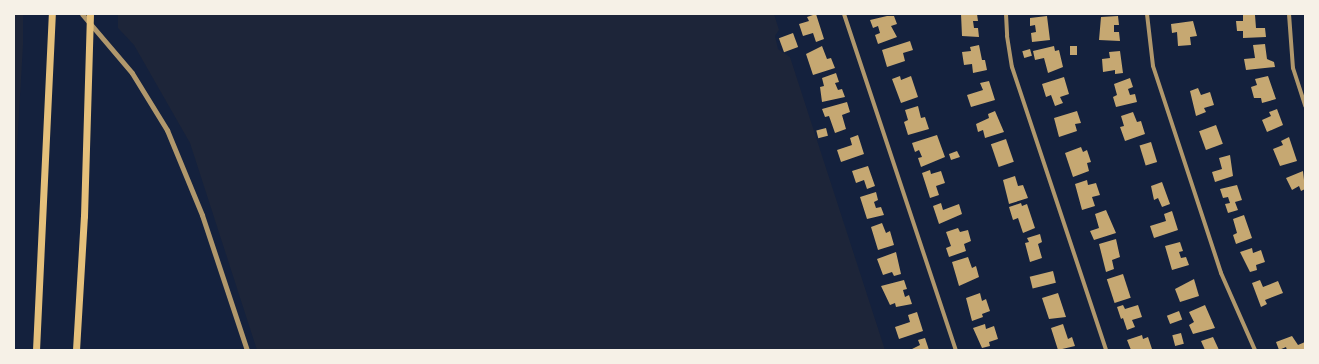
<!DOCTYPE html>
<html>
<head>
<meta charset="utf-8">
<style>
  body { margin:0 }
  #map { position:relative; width:1319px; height:364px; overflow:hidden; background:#14213d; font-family:"Fira Sans",sans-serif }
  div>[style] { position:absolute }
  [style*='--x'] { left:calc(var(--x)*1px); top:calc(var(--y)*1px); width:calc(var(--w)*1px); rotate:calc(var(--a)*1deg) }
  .green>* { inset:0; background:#1d2539 }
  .building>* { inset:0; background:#c6a872; transform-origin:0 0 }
  .minor>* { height:4px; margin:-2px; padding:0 2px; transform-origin:2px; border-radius:2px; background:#b1986c }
  .tertiary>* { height:5px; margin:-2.5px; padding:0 2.5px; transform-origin:2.5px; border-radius:2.5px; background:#b1986c }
  .motorway>* { height:7px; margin:-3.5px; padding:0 3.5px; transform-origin:3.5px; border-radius:3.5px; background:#e5c07b }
  span { translate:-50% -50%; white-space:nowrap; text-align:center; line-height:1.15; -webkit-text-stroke:3px #f6f1e7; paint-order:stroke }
  .frame { position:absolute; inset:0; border:15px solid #f6f1e7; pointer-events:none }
</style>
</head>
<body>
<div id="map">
  <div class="green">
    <div style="clip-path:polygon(14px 14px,23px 14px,23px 45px,14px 199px)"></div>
    <div style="clip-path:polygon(118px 14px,774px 14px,779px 30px,775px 36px,778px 49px,790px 57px,885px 350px,257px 350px,190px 143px,134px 45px,118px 28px)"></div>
  </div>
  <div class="building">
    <div style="clip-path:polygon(816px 14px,824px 39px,816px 42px,813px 33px,803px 36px,799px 24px,809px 21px,807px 17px)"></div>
    <div style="clip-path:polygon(961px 14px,977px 14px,978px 21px,973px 21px,974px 28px,978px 28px,979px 37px,962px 36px)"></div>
    <div style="clip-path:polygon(1243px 15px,1255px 15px,1256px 28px,1265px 28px,1266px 37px,1243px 38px,1243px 31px,1237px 31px,1236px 21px,1243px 21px)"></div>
    <div style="clip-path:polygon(887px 16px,894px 16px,897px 24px,891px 26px,897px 37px,878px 44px,875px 35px,880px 33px,878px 26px,873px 28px,870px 20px)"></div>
    <div style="clip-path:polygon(1047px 16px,1050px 40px,1032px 42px,1031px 33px,1036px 32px,1035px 25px,1030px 26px,1030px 18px)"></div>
    <div style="clip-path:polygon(1118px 16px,1119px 25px,1114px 25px,1114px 32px,1119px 32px,1120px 41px,1099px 40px,1101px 17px)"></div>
    <div style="clip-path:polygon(1193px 21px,1197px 36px,1190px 37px,1191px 45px,1178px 46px,1177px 32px,1172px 33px,1171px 24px)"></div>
    <div style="left:793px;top:33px;width:15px;height:15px;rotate:70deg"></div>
    <div style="clip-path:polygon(910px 41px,913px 50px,903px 53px,905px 61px,887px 67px,882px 50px)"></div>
    <div style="clip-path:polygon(1265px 44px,1267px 59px,1274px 62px,1275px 67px,1246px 70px,1244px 59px,1255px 58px,1253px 45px)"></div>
    <div style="clip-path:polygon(979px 45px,982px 60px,985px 60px,987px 70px,973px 73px,972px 64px,964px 65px,962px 52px,971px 51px,970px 47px)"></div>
    <div style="clip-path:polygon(822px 46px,827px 59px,831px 58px,835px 68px,813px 75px,806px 54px)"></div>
    <div style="clip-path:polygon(1054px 46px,1055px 51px,1059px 50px,1063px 67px,1048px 73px,1044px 58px,1035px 60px,1033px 51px)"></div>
    <div style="left:1070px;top:46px;width:7px;height:9px"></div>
    <div style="left:1030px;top:49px;width:7px;height:8px;rotate:74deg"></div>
    <div style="clip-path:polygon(1120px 51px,1123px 73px,1115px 74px,1115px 70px,1103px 72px,1102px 59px,1110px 58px,1109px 52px)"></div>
    <div style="clip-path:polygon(836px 73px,839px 82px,835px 83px,838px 90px,842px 89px,845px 97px,822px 102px,820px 87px,824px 86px,822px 78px)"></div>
    <div style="clip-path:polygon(900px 76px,901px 80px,911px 76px,918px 97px,901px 103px,892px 79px)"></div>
    <div style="clip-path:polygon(1268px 76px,1276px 99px,1262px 103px,1261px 98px,1254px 98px,1251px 87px,1257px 85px,1255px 79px)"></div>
    <div style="clip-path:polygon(1064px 77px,1069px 94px,1060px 97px,1063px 103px,1055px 106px,1051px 95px,1046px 97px,1042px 84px)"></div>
    <div style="clip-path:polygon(1130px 78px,1133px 87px,1128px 89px,1130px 95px,1135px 94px,1137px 102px,1116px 107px,1113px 97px,1117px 95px,1114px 84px)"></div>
    <div style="clip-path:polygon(989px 81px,995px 100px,971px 107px,967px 95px,983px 90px,980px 83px)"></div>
    <div style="clip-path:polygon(1198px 88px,1201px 95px,1210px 92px,1214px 105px,1204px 108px,1206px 112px,1196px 116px,1190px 91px)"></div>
    <div style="clip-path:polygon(847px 102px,850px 112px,842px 115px,846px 129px,835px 133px,829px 116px,825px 117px,822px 109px)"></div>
    <div style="clip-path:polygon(918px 106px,921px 118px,925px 117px,929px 129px,908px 135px,904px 122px,908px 120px,905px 110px)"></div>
    <div style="clip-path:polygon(1277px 109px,1283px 125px,1267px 132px,1262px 120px,1271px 116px,1269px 112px)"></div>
    <div style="clip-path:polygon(995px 111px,1004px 132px,985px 138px,983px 130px,978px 132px,976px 124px,989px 118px,988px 114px)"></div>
    <div style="clip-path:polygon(1077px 111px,1081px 123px,1075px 124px,1077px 131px,1059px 137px,1054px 118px)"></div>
    <div style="clip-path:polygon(1133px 112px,1137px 122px,1141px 121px,1145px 134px,1125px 141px,1120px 127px,1124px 126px,1121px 116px)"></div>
    <div style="left:1216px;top:125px;width:20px;height:18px;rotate:70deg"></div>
    <div style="left:826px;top:128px;width:8px;height:10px;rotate:76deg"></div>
    <div style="clip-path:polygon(858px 135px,864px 154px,841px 162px,837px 150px,852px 145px,850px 138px)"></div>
    <div style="clip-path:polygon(937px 135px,945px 157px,921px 167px,918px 158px,922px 157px,919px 150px,915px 152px,912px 143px)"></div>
    <div style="clip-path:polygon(1289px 137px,1297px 161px,1280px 166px,1273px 149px,1283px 145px,1281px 141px)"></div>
    <div style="left:1006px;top:139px;width:24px;height:16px;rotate:71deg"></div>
    <div style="left:1151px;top:142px;width:21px;height:12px;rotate:73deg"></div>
    <div style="clip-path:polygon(1081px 147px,1083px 152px,1087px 150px,1091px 162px,1087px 163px,1089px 171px,1073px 177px,1065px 153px)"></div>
    <div style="clip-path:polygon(957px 151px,960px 157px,951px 160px,949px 154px)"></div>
    <div style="clip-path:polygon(1230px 155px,1233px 176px,1215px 182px,1212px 172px,1222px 169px,1219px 158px)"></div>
    <div style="clip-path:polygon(868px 166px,875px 186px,867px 189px,864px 180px,856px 183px,852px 171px)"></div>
    <div style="clip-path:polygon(930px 170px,931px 174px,941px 171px,945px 183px,936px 186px,939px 195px,930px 198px,922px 173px)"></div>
    <div style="clip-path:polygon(1303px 171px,1305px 189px,1301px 191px,1299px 186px,1292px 190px,1286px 178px)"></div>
    <div style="clip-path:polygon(1015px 176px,1018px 186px,1023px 185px,1028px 198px,1009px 204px,1003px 180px)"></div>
    <div style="clip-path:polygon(1087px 180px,1088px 185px,1096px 183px,1100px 195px,1092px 197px,1095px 206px,1082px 210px,1075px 184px)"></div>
    <div style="clip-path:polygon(1162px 182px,1170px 204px,1162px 207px,1158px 198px,1154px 200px,1151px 186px)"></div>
    <div style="clip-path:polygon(1237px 185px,1242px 200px,1235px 202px,1238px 210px,1228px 213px,1225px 204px,1230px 203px,1228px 197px,1223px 198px,1220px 189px)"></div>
    <div style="clip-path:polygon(876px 192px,878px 200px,874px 202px,876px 208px,881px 207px,884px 215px,867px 219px,860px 197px)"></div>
    <div style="clip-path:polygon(941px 203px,943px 210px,959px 204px,962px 214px,939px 224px,933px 206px)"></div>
    <div style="clip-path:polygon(1021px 203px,1022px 206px,1027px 204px,1035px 228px,1023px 233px,1018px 218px,1013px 220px,1009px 207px)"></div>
    <div style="clip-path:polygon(1106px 210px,1116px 233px,1094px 240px,1090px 231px,1099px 228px,1095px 214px)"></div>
    <div style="clip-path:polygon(1172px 211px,1178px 230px,1154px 238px,1150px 226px,1166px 221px,1164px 214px)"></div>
    <div style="clip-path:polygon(1244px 215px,1252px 238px,1236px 244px,1233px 235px,1237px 233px,1233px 219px)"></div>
    <div style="clip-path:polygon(882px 223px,886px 233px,890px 231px,894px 245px,878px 250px,871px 227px)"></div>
    <div style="clip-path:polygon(958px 228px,960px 232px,968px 230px,971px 241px,964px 244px,966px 251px,949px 257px,946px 248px,951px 246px,946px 232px)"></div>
    <div style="clip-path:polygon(1040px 234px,1042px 242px,1038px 244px,1042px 258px,1030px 262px,1025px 243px,1029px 242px,1027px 238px)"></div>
    <div style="clip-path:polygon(1116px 239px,1120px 257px,1112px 260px,1114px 269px,1106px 272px,1099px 244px)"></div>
    <div style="clip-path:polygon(1180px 242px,1183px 251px,1179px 252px,1181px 258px,1186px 257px,1189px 265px,1172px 270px,1165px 246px)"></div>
    <div style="clip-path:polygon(1252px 248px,1253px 253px,1261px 250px,1265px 262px,1256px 265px,1257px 270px,1250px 272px,1240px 252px)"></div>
    <div style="clip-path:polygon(896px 252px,901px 274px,894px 276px,892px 272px,883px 275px,877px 259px)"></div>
    <div style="clip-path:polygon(968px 257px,972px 268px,976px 266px,979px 277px,959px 286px,952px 262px)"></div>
    <div style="left:1053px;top:271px;width:12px;height:24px;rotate:76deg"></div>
    <div style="left:1123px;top:274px;width:25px;height:17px;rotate:72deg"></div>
    <div style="clip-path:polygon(1194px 279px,1199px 296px,1180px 302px,1175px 289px)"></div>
    <div style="clip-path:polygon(904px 280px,907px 289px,903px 290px,905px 297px,909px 295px,912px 304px,896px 307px,895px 303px,890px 305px,881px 286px)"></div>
    <div style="clip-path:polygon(1260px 280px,1263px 287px,1278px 281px,1283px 293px,1265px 300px,1267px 304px,1261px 307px,1252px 283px)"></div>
    <div style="clip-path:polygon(980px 293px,982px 301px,986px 299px,990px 311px,982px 314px,983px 317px,972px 321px,966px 298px)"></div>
    <div style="clip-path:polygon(1058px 293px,1066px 317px,1049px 319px,1042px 298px)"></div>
    <div style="clip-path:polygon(1123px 305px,1125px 309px,1138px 305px,1142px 317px,1132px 320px,1135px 327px,1127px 330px,1123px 318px,1121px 319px,1117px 307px)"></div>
    <div style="clip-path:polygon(1205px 305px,1215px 328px,1193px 334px,1189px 325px,1194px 322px,1189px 312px)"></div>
    <div style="left:1179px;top:311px;width:9px;height:13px;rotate:69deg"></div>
    <div style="clip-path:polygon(917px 312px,923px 331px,899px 339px,895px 327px,910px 322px,908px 315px)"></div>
    <div style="clip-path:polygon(985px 324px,986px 329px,994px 326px,998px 339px,989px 342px,990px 346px,982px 348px,973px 328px)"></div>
    <div style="clip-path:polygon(1063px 324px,1068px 339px,1072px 337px,1075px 346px,1058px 350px,1051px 328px)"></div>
    <div style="left:1181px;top:333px;width:11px;height:9px;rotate:75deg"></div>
    <div style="clip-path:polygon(1142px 335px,1143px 339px,1148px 337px,1152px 349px,1131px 350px,1127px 340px)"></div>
    <div style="clip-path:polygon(1292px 336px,1298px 345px,1305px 342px,1305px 350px,1287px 350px,1286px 347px,1279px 350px,1276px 342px)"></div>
    <div style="clip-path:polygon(1213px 337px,1219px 350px,1205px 350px,1201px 341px)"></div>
    <div style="clip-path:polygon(925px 338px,929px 350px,910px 350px,920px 345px,918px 340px)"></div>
  </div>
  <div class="minor">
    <div style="--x:844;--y:14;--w:354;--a:71.6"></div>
    <div style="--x:1006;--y:14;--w:22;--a:87"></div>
    <div style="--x:1007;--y:36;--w:31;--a:81"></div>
    <div style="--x:1012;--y:67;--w:298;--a:71.6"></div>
    <div style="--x:1147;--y:14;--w:52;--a:83.4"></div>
    <div style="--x:1153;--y:66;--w:218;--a:71.8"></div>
    <div style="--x:1221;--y:273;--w:84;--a:66.2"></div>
    <div style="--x:1289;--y:14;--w:54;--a:85.8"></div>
    <div style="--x:1293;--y:68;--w:40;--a:72"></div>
  </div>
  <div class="tertiary">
    <div style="--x:82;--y:14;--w:77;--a:49.7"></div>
    <div style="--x:132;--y:73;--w:67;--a:58.4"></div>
    <div style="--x:167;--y:130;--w:92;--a:67.6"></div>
    <div style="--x:202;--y:215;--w:142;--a:71.6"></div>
  </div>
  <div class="motorway">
    <div style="--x:36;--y:350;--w:336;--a:-87.3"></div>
    <div style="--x:76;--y:350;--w:134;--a:-86.6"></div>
    <div style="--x:84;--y:216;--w:202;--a:-88.3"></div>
  </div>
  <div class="frame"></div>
</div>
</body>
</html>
